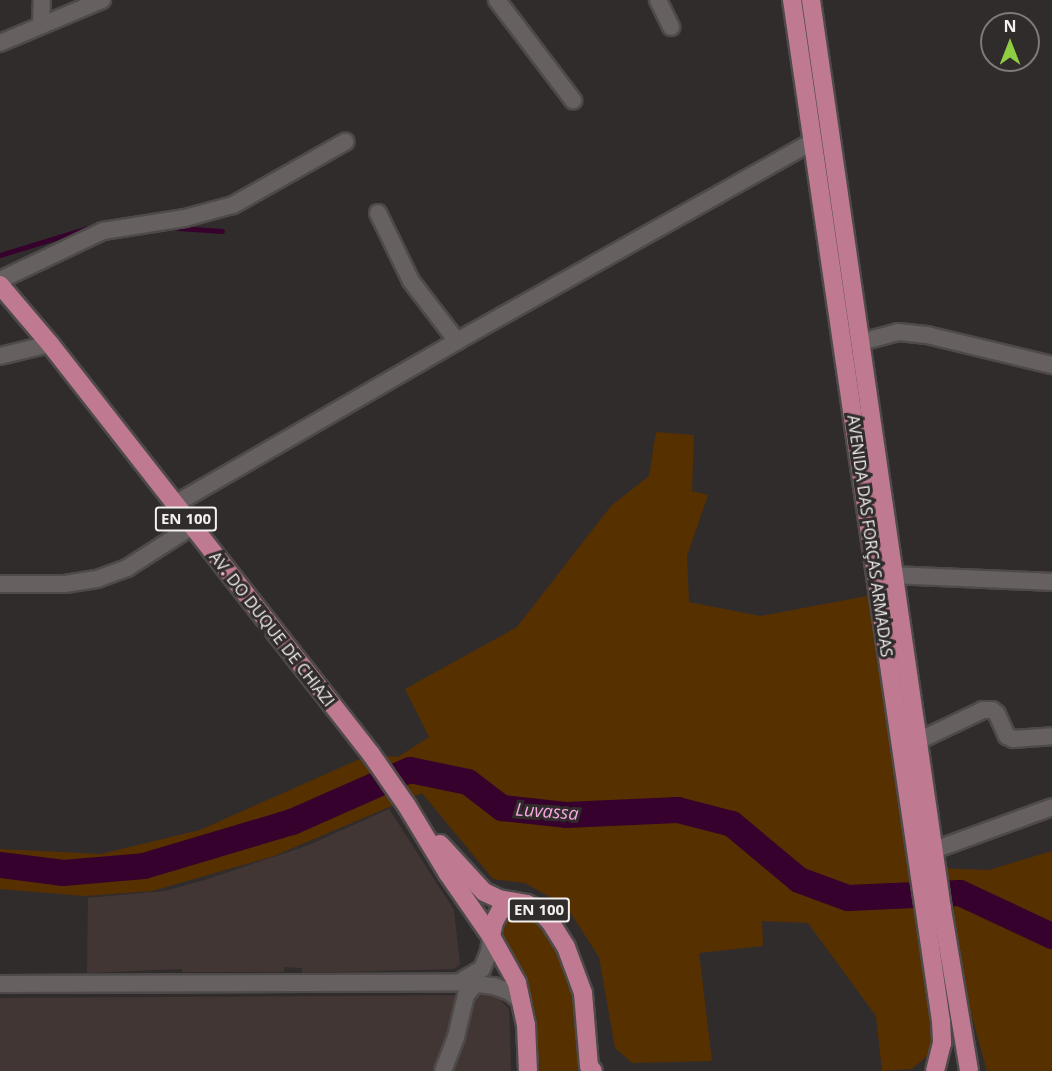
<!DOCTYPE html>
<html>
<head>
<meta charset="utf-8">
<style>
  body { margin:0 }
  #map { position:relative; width:1052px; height:1071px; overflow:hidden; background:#312c2c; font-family:"Open Sans",sans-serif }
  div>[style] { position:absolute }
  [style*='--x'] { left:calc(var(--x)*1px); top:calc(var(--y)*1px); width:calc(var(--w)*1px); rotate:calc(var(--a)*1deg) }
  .built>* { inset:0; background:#423635 }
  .green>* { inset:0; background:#573000 }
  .stream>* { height:4.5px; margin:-2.25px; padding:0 2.25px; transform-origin:2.25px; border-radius:2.25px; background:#36012c }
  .river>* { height:26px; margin:-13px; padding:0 13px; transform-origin:13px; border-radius:13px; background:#36012c }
  .roads { filter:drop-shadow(2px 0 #4e4a49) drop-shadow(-2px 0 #4e4a49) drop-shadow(0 2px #4e4a49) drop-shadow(0 -2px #4e4a49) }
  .minor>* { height:16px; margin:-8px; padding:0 8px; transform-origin:8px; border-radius:8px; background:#666060 }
  .major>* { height:18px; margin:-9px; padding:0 9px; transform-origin:9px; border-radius:9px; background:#bf7a91 }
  span { translate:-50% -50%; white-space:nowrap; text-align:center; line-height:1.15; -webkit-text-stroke:6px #312c2c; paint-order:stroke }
  .shield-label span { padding:2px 4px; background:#312c2c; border:2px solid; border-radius:4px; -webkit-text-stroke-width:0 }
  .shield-label { font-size:15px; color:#f4f0f0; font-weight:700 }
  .street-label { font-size:16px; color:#f4f0f0 }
  .water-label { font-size:18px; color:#f9a7e2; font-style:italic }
  .north { position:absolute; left:980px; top:12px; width:60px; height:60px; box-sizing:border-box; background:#312c2c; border:2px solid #7f7a7a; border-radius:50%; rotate:0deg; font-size:16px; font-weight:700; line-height:24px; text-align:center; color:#f4f0f0 }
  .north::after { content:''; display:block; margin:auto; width:21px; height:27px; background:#8fcd42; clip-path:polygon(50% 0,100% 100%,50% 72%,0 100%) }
</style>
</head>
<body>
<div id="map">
  <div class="built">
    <div style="clip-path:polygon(389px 809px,454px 910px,460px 964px,454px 969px,302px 973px,302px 968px,285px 967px,283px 972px,182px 972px,182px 969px,87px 973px,88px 898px,165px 891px,208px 879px,309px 845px)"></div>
    <div style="clip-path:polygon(496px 995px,509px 1009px,511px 1071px,0 1071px,0 998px)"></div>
  </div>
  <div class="green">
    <div style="clip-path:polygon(656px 432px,694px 435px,692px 491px,708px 495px,687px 556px,689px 602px,760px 616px,878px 594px,936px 868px,989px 870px,1052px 851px,1052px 1071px,987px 1071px,942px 909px,925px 911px,942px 1043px,912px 1069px,882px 1071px,876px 1016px,808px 923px,762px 921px,763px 946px,699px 953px,712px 1061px,632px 1063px,615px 1048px,599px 957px,566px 906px,525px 883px,493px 879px,422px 793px,274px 856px,152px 891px,85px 896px,0 889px,0 849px,101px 854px,200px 830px,371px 754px,398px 757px,429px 737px,405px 689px,517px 627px,611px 506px,649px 476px)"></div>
    <div style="clip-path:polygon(522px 910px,533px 915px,545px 929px,569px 979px,578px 1018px,578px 1071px,538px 1071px,537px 1020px,533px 1003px,525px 982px,500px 940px,502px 919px)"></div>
  </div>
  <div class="stream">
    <div style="--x:178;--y:228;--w:44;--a:3.9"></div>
    <div style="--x:0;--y:255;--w:99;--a:-17"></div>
  </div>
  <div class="river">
    <div style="--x:0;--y:865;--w:64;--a:7.2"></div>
    <div style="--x:63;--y:873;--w:81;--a:-4.9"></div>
    <div style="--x:144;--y:866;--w:154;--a:-16.6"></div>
    <div style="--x:292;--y:822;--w:129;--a:-23.8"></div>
    <div style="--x:410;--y:770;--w:59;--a:11.7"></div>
    <div style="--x:468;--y:782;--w:43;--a:37.4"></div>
    <div style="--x:502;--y:808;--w:64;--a:6.2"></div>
    <div style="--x:566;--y:815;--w:112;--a:-2.6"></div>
    <div style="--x:678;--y:810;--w:56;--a:14.5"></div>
    <div style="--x:732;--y:824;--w:87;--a:39.9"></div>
    <div style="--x:799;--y:880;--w:52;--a:20.2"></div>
    <div style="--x:848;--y:898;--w:112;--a:-2.6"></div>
    <div style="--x:960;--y:893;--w:102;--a:25.1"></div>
  </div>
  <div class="roads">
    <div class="minor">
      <div style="--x:497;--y:0;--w:126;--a:52.8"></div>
      <div style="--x:658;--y:0;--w:30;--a:64"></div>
      <div style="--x:41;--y:24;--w:24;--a:-88"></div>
      <div style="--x:0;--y:43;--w:111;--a:-22.9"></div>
      <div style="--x:378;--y:213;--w:76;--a:64.1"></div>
      <div style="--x:411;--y:281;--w:76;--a:52.5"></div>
      <div style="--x:0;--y:280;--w:114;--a:-25.4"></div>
      <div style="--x:103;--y:231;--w:83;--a:-9"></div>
      <div style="--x:185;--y:218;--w:50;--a:-15.2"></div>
      <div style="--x:233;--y:205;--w:129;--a:-29.4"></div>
      <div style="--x:861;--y:342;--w:38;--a:-15"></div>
      <div style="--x:898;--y:332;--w:29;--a:6"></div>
      <div style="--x:927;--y:335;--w:129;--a:13.5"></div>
      <div style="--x:0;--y:356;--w:51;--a:-13.5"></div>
      <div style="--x:175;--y:504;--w:326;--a:-30"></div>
      <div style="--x:457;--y:341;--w:407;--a:-29.3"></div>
      <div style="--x:894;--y:575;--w:158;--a:2.5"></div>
      <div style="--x:0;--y:584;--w:65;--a:0"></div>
      <div style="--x:65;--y:584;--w:32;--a:-9"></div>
      <div style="--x:97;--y:579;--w:32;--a:-20"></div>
      <div style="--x:127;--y:568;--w:76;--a:-32.6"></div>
      <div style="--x:918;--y:741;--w:72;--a:-25.5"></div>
      <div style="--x:983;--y:710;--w:9;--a:0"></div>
      <div style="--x:992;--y:710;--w:6;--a:39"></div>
      <div style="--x:997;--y:714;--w:24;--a:66"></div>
      <div style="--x:1007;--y:736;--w:7;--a:27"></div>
      <div style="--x:1013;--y:739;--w:39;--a:-4"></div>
      <div style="--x:934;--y:850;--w:126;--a:-20"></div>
      <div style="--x:461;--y:981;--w:24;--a:-30"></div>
      <div style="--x:482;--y:969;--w:18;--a:-68"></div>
      <div style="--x:489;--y:952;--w:16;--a:-83"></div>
      <div style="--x:0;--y:984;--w:460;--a:-0.2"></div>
      <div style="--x:460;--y:982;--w:34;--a:7"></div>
      <div style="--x:494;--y:986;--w:17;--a:21"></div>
      <div style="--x:510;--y:992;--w:16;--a:40"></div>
      <div style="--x:443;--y:1071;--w:36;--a:-69"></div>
      <div style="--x:456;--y:1037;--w:43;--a:-76.6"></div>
      <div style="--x:466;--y:995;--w:16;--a:-50"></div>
    </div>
    <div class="major">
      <div style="--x:792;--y:0;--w:1032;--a:81.7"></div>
      <div style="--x:941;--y:1021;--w:22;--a:87"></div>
      <div style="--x:942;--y:1043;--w:29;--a:104"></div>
      <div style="--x:811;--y:0;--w:918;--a:81.8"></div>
      <div style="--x:942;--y:909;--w:164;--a:80.5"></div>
      <div style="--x:0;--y:285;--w:77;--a:49.7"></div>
      <div style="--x:50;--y:344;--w:521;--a:51.94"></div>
      <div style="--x:371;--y:754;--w:63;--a:55.3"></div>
      <div style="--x:407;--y:806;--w:79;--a:58.9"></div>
      <div style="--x:448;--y:874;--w:75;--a:55.3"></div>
      <div style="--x:491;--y:936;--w:54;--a:61"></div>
      <div style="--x:517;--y:983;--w:43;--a:77.9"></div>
      <div style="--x:526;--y:1025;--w:46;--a:87.5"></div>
      <div style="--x:440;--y:844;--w:65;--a:47.5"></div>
      <div style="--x:484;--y:892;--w:17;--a:25"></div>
      <div style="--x:499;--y:899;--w:28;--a:10"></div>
      <div style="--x:527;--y:904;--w:15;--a:28"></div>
      <div style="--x:540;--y:911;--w:16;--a:47"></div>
      <div style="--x:551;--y:923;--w:28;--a:58"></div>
      <div style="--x:566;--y:947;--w:49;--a:69.7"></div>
      <div style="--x:583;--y:993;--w:73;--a:85.3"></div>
      <div style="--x:589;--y:1066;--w:6;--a:51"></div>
      <div style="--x:491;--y:936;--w:14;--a:-78"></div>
      <div style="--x:494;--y:922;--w:13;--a:-61"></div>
      <div style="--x:500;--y:911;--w:13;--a:-27"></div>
      <div style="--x:512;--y:905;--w:11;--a:-5"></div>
    </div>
  </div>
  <div class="shield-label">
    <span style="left:186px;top:519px">EN 100</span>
    <span style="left:539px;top:910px">EN 100</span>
  </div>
  <div class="street-label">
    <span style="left:870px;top:536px;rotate:82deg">AVENIDA DAS FORÇAS ARMADAS</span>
    <span style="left:272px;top:629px;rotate:52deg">AV. DO DUQUE DE CHIAZI</span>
  </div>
  <div class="water-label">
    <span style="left:547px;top:811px;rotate:4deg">Luvassa</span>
  </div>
  <div class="north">N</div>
</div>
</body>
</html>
